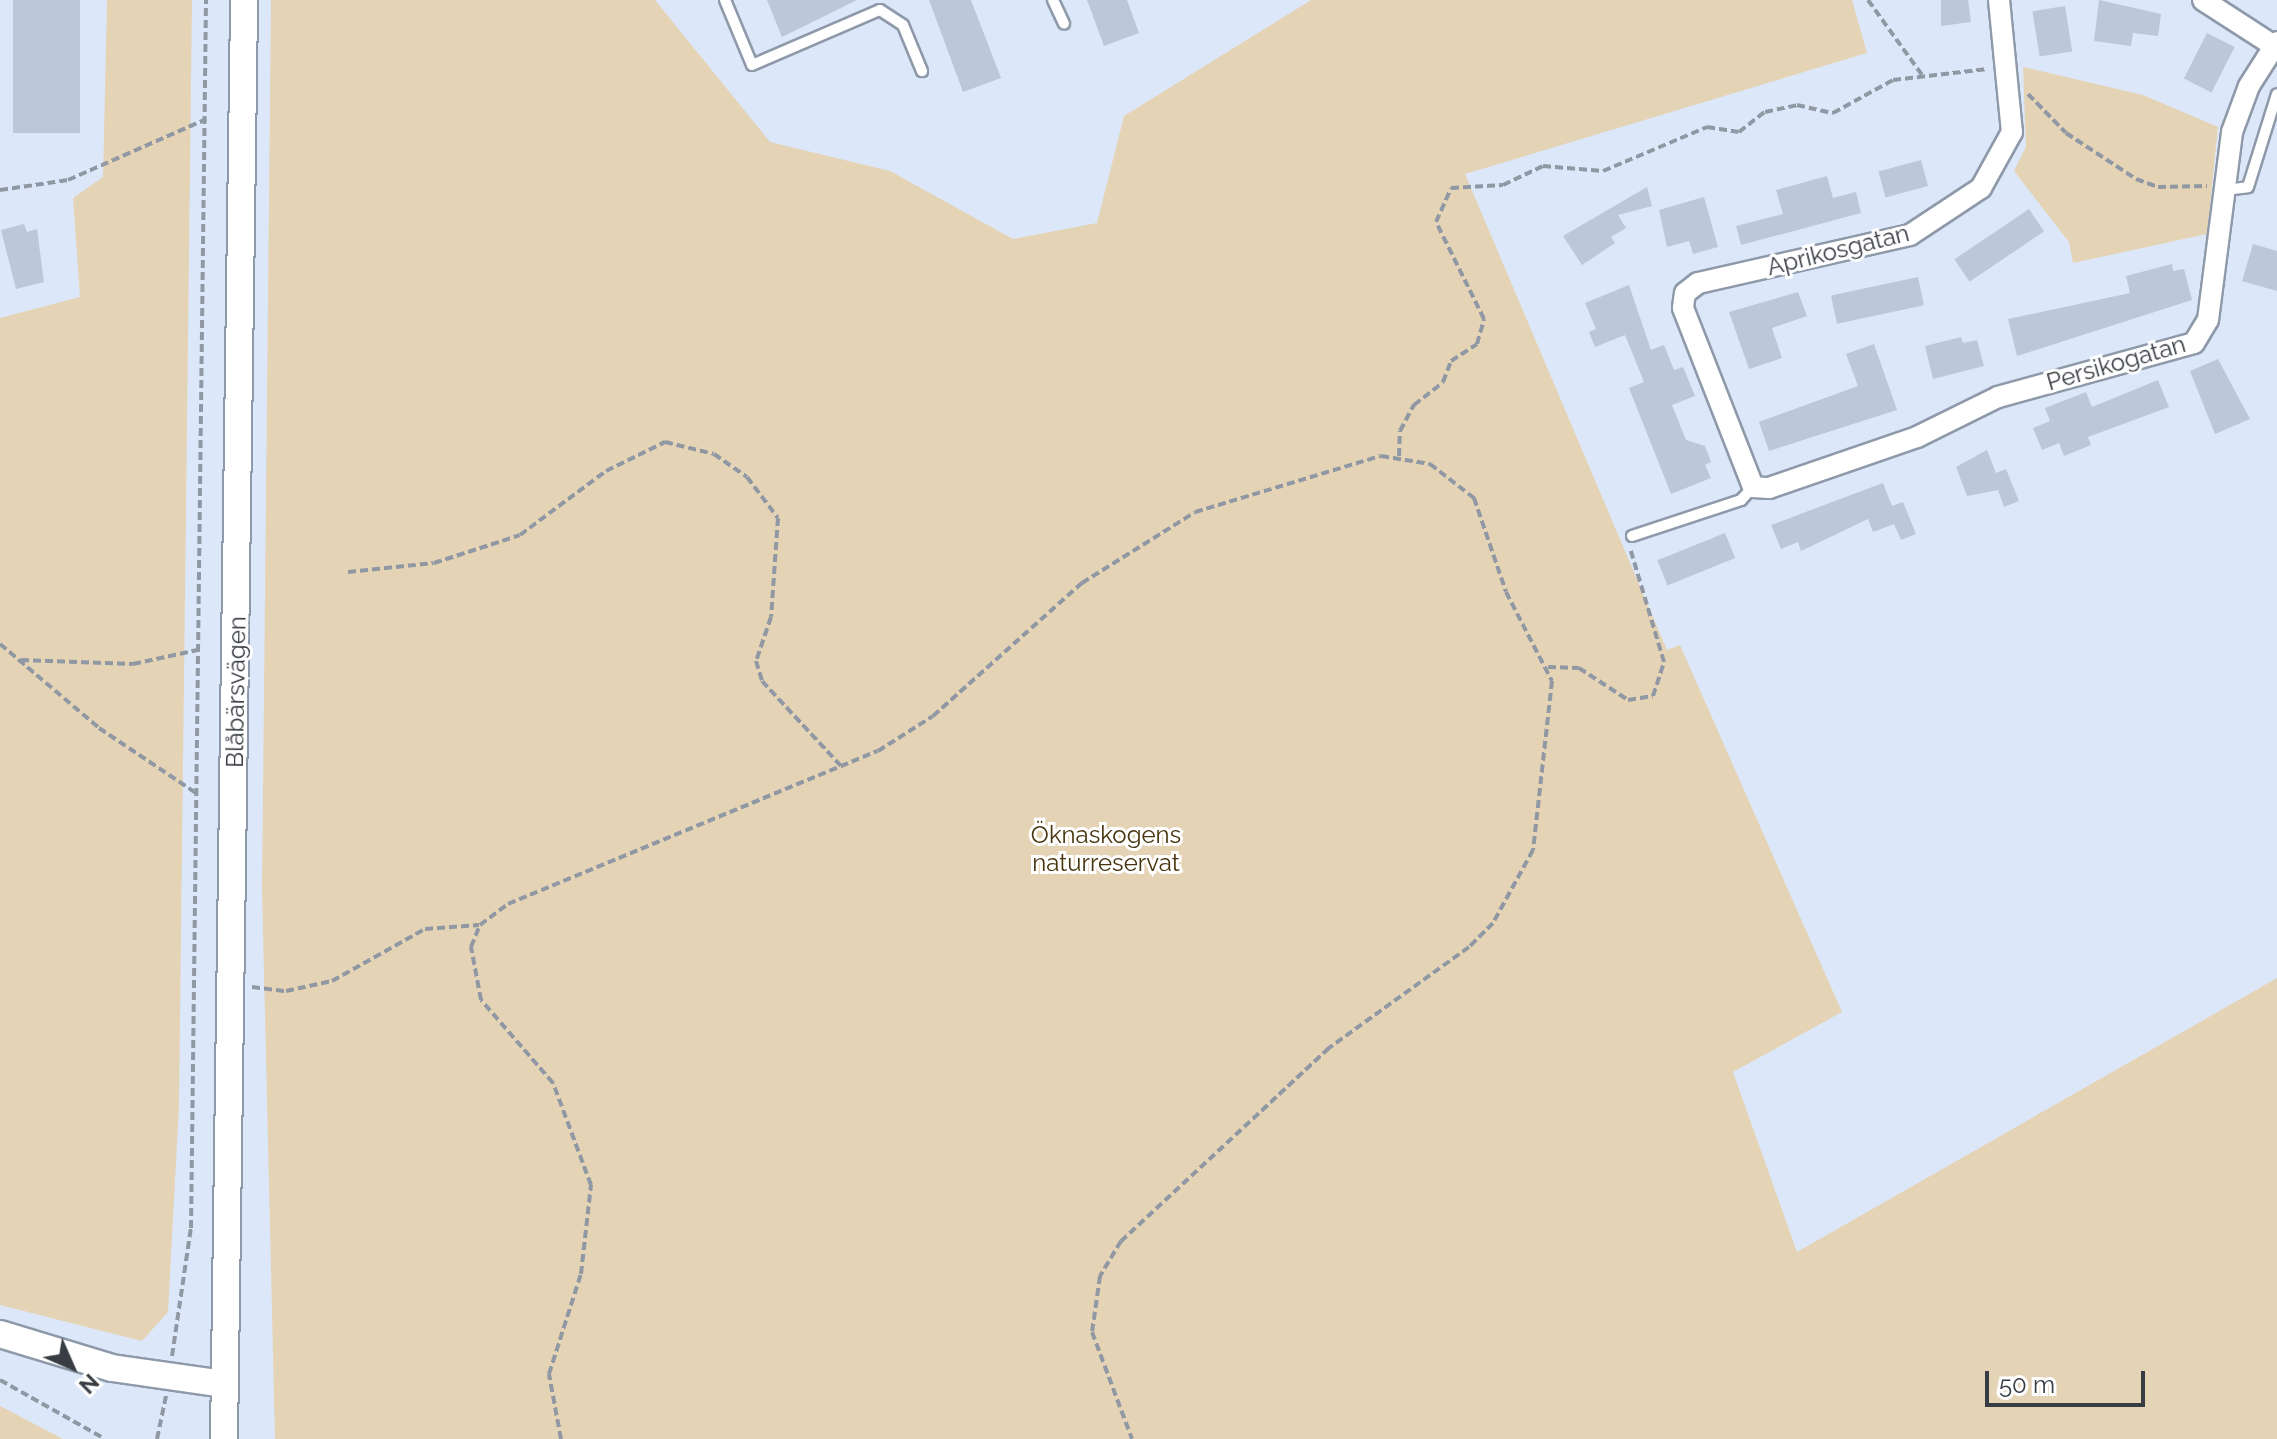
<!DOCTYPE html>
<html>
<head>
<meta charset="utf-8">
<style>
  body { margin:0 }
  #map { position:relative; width:2277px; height:1439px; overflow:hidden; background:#dce8f9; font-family:Raleway,sans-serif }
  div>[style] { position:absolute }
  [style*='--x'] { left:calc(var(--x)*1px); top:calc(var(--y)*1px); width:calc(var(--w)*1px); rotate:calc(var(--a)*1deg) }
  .green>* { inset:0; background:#e5d3b6 }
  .building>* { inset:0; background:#bcc7d8; transform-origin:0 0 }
  .path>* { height:4px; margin-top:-2px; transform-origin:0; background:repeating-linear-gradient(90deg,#9098a4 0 8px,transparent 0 12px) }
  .roads { filter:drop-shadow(2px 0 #8e99a9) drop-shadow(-2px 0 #8e99a9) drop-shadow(0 2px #8e99a9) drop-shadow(0 -2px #8e99a9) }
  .service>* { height:10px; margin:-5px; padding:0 5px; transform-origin:5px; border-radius:5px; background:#fff }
  .minor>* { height:20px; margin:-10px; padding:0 10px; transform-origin:10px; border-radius:10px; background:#fff }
  .tertiary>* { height:26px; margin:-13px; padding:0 13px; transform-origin:13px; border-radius:13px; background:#fff }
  span { translate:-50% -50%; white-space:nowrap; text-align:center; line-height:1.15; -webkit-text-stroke:6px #fff; paint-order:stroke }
  .street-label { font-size:24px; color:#383c43 }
  .park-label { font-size:24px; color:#47340d }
  .north { position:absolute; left:32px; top:1327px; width:80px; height:80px; -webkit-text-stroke:6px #fff; paint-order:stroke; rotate:135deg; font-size:22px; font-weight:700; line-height:32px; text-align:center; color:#383c43 }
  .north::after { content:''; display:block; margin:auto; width:28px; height:36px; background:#383c43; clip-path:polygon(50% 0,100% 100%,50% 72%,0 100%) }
  .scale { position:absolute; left:1985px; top:1371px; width:160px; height:36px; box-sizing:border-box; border:4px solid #383c43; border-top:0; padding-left:10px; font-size:24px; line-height:28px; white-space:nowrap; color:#383c43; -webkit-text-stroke:6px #fff; paint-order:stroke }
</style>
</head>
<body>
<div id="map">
  <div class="green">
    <div style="clip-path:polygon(107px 0,192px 0,179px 1106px,168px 1312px,142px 1341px,0 1305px,0 318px,80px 297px,73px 198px,103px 177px)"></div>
    <div style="clip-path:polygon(271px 0,655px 0,770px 142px,890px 171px,1013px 239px,1097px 223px,1124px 116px,1311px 0,1852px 0,1867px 53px,1465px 174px,1667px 650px,1680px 645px,1842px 1012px,1733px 1072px,1797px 1252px,2277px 978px,2277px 1439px,275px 1439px,262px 889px)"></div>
    <div style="clip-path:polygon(2023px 67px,2143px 95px,2218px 127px,2207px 234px,2073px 263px,2069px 242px,2014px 171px,2026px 147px)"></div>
    <div style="clip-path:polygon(0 1406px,63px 1439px,0 1439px)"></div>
  </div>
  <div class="building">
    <div style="left:13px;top:0;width:67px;height:133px"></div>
    <div style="clip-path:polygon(767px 0,857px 0,782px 37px)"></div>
    <div style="clip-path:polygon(929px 0,971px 0,1001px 78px,963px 92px)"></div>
    <div style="clip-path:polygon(1087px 0,1127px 0,1139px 33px,1104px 46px)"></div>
    <div style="clip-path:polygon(1941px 0,1968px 0,1971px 22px,1941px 26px)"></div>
    <div style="clip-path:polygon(2099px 0,2161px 14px,2158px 36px,2133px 33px,2131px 46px,2094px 41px)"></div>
    <div style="left:2065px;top:6px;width:46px;height:33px;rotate:81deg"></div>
    <div style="left:2207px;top:33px;width:31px;height:51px;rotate:27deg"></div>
    <div style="left:1921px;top:160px;width:27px;height:44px;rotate:75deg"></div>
    <div style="clip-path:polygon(1827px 176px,1833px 198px,1856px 192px,1861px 213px,1741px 245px,1736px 226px,1783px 214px,1776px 190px)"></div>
    <div style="clip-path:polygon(1647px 187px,1652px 206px,1618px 215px,1626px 228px,1611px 237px,1615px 243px,1582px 265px,1563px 236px)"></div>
    <div style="clip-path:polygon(1704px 197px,1718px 247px,1693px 254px,1689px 241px,1667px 247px,1659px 210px)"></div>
    <div style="left:2029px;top:209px;width:27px;height:90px;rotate:56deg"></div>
    <div style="clip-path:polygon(24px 224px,27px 232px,37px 229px,44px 282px,16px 289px,1px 230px)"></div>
    <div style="clip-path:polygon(2253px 244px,2277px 251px,2277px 291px,2242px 281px)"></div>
    <div style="clip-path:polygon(2172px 264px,2173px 271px,2184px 269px,2192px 300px,2017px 356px,2008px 319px,2130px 293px,2126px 276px)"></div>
    <div style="left:1918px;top:277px;width:29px;height:89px;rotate:78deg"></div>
    <div style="clip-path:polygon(1629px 285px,1651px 350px,1664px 345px,1674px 370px,1683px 367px,1695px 396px,1672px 405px,1686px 440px,1705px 446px,1711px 462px,1705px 465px,1711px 478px,1671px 494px,1629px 388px,1644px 382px,1625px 335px,1595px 347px,1589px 332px,1596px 329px,1585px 303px)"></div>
    <div style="clip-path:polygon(1798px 292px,1807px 316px,1772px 328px,1782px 358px,1749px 369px,1729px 312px)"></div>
    <div style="clip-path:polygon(1961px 337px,1963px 343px,1977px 340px,1984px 366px,1933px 379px,1925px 346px)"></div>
    <div style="clip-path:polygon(1874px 344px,1897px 410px,1769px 451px,1759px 422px,1858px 386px,1846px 354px)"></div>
    <div style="clip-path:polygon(2218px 359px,2250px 419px,2215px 434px,2190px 371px)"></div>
    <div style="clip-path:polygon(2158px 380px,2169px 407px,2088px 437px,2091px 445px,2064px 456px,2059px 443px,2042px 450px,2033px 428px,2050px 421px,2045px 408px,2086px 392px,2092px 407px)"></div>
    <div style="clip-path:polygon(1987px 450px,1996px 473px,2006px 469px,2019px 501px,2004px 507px,1998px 490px,1967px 496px,1956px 467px)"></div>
    <div style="clip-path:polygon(1883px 483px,1892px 506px,1903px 502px,1916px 534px,1901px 540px,1894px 524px,1873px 532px,1868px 519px,1801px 551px,1798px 542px,1781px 549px,1771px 525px)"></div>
    <div style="left:1725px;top:533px;width:27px;height:73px;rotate:68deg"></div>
  </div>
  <div class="path">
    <div style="--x:1868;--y:0;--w:92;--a:54.2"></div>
    <div style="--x:2028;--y:94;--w:54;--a:45.7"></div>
    <div style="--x:2066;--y:133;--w:84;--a:33.3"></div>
    <div style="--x:2136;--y:179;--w:23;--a:20"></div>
    <div style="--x:2158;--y:187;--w:49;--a:-1.2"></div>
    <div style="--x:0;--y:190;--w:69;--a:-8.4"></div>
    <div style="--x:68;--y:180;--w:151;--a:-23.8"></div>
    <div style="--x:1399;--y:456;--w:25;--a:-88"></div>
    <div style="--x:1400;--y:431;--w:30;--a:-62"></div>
    <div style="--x:1414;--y:405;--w:37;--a:-38"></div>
    <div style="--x:1443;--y:382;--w:22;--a:-69"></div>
    <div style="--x:1451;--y:361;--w:31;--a:-33"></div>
    <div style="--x:1477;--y:344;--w:26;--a:-74"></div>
    <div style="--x:1484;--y:319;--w:108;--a:-116.3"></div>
    <div style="--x:1436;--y:222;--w:37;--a:-66"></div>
    <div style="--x:1451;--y:188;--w:52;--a:-3.3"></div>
    <div style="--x:1503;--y:185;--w:44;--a:-25.4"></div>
    <div style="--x:1543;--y:166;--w:60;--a:4.8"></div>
    <div style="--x:1603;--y:171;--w:113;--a:-22.9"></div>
    <div style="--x:1707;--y:127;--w:32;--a:9"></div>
    <div style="--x:1739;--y:132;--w:33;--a:-38"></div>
    <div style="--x:1765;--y:112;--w:33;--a:-12"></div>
    <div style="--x:1797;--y:105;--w:37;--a:13"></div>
    <div style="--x:1833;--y:113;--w:68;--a:-28.8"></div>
    <div style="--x:1893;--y:80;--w:95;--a:-6.7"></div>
    <div style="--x:348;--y:572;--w:86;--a:-6"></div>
    <div style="--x:434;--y:563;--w:90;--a:-18"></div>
    <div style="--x:520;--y:535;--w:107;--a:-36.7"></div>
    <div style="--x:606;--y:471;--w:66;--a:-26.2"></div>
    <div style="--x:665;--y:442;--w:50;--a:13.8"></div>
    <div style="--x:714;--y:454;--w:40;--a:34.9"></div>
    <div style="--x:747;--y:477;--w:51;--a:52.9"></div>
    <div style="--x:778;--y:518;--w:99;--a:94"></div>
    <div style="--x:771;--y:617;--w:46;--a:108.8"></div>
    <div style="--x:756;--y:661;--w:21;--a:73"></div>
    <div style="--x:762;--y:681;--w:116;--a:47.1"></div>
    <div style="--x:0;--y:644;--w:130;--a:40.3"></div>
    <div style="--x:99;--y:728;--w:117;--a:33.8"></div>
    <div style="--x:21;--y:660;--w:112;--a:2"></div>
    <div style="--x:133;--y:664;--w:66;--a:-12.2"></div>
    <div style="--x:1548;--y:667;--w:31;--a:2"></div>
    <div style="--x:1579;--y:668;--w:59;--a:33.1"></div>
    <div style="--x:1628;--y:700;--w:25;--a:-9"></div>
    <div style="--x:1653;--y:696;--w:36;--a:-72"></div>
    <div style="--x:1664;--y:662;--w:116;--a:-106.6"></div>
    <div style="--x:252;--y:987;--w:34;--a:7"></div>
    <div style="--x:286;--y:991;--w:47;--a:-12.3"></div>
    <div style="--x:332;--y:981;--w:107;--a:-29.2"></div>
    <div style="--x:425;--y:929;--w:54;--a:-4.2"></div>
    <div style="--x:172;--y:1356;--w:129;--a:-81.6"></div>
    <div style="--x:191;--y:1228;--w:1228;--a:-89.3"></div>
    <div style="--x:0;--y:1380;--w:120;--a:29.3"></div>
    <div style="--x:157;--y:1439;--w:44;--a:-78.2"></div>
    <div style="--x:561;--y:1439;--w:66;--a:-100.5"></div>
    <div style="--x:549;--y:1374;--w:105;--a:-72.3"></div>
    <div style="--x:581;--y:1274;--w:90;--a:-83.6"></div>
    <div style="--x:591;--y:1185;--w:109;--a:-110.4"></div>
    <div style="--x:553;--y:1083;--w:110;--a:-130.9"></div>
    <div style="--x:481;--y:1000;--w:54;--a:-100.7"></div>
    <div style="--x:471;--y:947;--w:24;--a:-68"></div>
    <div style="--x:480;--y:925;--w:35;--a:-37"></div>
    <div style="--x:508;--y:904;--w:400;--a:-22.5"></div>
    <div style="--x:878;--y:751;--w:65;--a:-32.5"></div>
    <div style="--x:933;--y:716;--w:200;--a:-41.8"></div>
    <div style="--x:1082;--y:583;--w:133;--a:-32.1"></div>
    <div style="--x:1195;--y:512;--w:194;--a:-16.8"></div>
    <div style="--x:1381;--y:456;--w:50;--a:9.3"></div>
    <div style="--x:1430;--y:464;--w:56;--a:37.7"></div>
    <div style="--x:1474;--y:498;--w:99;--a:71.2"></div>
    <div style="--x:1506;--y:592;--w:100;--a:62.7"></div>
    <div style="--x:1552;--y:681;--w:170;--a:96.4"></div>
    <div style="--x:1533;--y:850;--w:83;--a:118.7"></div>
    <div style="--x:1493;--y:923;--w:34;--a:135"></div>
    <div style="--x:1469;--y:947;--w:173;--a:144.2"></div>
    <div style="--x:1329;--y:1048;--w:284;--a:137.1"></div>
    <div style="--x:1121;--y:1241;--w:41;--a:121"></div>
    <div style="--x:1100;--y:1276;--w:57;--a:98.1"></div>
    <div style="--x:1092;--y:1332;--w:114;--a:69.5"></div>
  </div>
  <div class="roads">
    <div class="service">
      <div style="--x:725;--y:0;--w:70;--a:67.4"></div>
      <div style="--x:752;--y:65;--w:139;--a:-23.3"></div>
      <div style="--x:880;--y:10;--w:27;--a:33"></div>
      <div style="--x:903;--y:25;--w:50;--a:67.6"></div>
      <div style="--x:1053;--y:0;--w:26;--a:65"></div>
      <div style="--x:2225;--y:190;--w:23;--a:-7"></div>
      <div style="--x:2248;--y:187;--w:97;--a:-72.7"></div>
      <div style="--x:1632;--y:536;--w:115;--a:-18.3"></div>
      <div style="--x:1741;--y:500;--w:18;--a:-47"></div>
    </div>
    <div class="minor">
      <div style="--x:1999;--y:0;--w:133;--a:84.4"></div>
      <div style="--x:2012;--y:132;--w:64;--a:119"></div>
      <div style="--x:1981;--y:188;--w:85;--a:146.5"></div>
      <div style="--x:1910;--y:235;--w:217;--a:167.2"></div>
      <div style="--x:1698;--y:283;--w:16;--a:142"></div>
      <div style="--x:1685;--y:293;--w:15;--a:98"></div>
      <div style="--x:1683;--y:308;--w:192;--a:68.6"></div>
      <div style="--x:1753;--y:487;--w:16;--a:4"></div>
      <div style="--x:1769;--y:488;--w:157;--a:-19"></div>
      <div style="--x:1917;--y:437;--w:90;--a:-26.3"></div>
      <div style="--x:1998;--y:397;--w:203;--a:-15.4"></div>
      <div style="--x:2194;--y:343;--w:27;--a:-59"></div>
      <div style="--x:2208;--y:320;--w:190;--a:-82.7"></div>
      <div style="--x:2232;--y:132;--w:49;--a:-69.7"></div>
      <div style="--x:2249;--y:86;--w:52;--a:-57.5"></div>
      <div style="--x:2203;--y:0;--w:85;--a:32.9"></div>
    </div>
    <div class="tertiary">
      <div style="--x:0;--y:1334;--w:117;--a:16.9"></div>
      <div style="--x:112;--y:1368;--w:114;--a:8.1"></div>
      <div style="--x:224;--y:1439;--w:1439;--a:-89.2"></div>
    </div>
  </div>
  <div class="street-label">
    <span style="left:1838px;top:250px;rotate:-14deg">Aprikosgatan</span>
    <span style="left:2116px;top:363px;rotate:-16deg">Persikogatan</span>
    <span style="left:236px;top:692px;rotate:-89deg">Blåbärsvägen</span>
  </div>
  <div class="park-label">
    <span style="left:1106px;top:849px">Öknaskogens<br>naturreservat</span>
  </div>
  <div class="north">N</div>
  <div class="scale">50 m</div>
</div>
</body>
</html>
